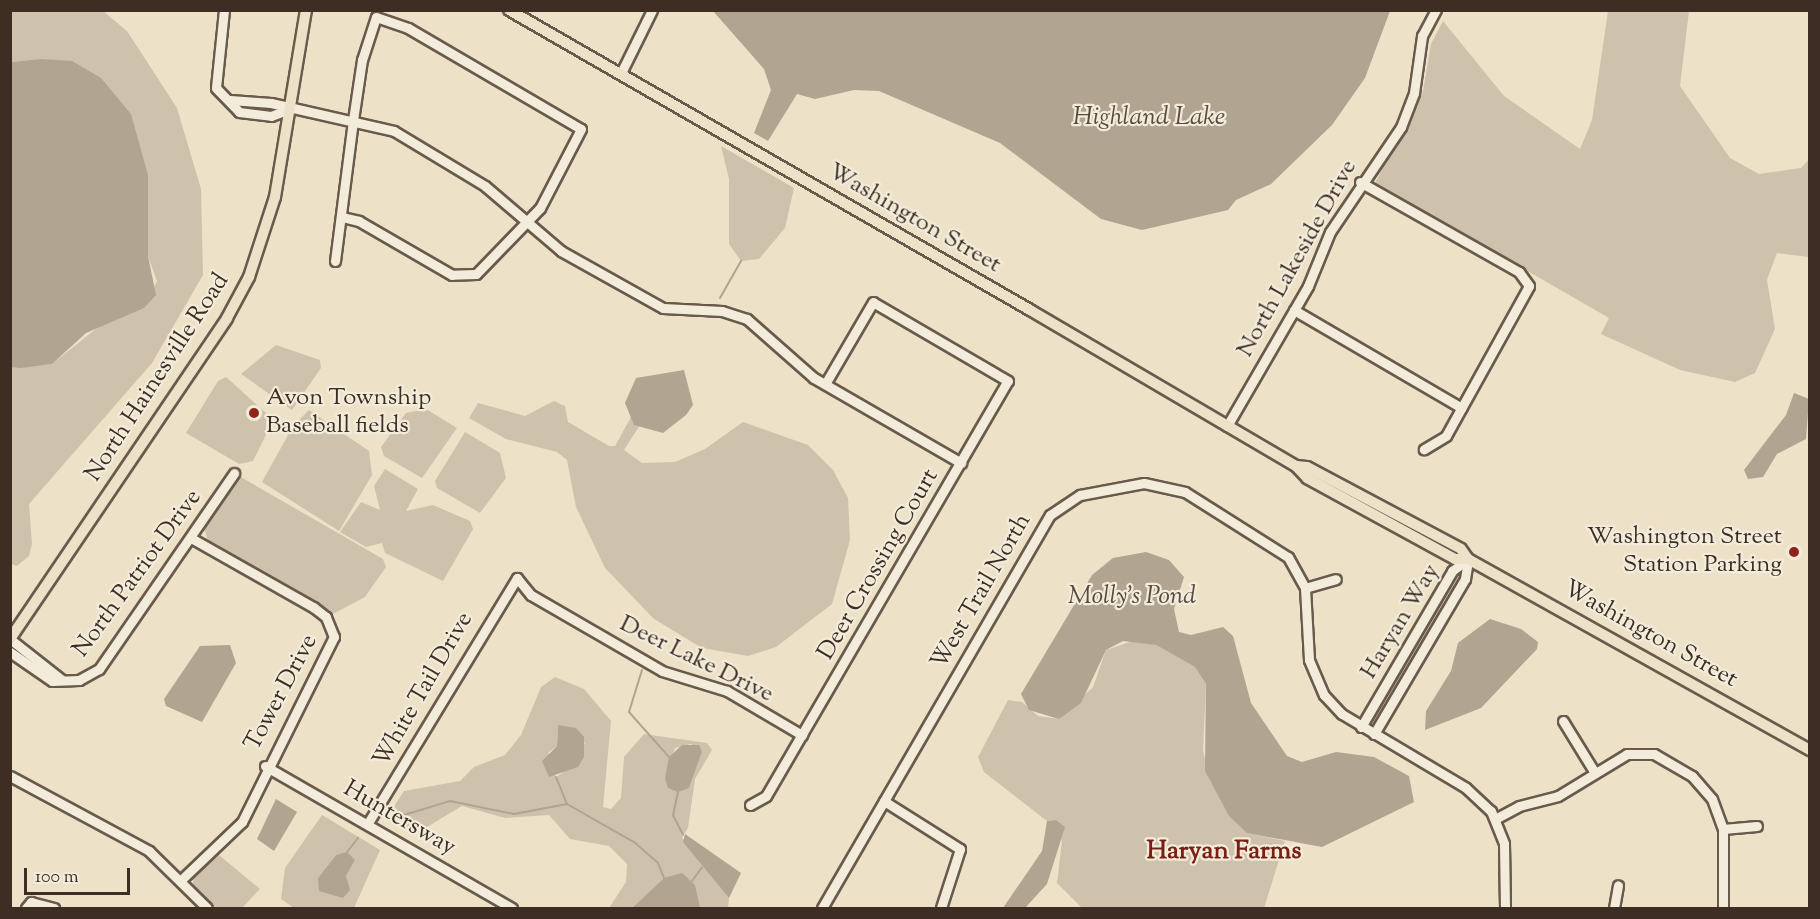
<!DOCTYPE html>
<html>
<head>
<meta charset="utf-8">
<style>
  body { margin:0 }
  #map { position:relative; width:1820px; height:919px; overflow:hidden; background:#ede1c8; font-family:"Sorts Mill Goudy",serif }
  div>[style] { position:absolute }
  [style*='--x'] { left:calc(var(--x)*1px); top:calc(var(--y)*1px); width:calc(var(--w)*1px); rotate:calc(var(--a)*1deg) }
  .green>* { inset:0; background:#cfc2ac }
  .water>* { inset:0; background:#b1a490 }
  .stream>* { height:2px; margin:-1px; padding:0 1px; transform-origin:1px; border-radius:1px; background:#b1a490 }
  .roads { filter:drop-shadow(2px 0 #695a4c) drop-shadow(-2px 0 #695a4c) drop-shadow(0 2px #695a4c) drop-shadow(0 -2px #695a4c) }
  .minor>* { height:9px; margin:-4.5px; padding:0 4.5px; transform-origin:4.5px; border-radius:4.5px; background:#f3ecdb }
  .major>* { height:10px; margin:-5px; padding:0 5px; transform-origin:5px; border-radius:5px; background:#ede1c8 }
  .dots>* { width:16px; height:16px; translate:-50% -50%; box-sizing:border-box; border:3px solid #f3ecdb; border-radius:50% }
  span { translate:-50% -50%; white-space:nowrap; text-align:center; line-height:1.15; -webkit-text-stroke:4.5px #f3ecdb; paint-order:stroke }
  .street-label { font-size:24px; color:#3d2d23 }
  .poi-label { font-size:24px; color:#3d2d23 }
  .left { translate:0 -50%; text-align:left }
  .right { translate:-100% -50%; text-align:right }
  .water-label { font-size:26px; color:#5a4b3e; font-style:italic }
  .neighbourhood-label { font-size:26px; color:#7a1f14; font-weight:700 }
  .frame { position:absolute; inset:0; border:12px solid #3d2d23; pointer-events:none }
  .scale { position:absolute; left:24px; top:868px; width:106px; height:27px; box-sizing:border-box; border:3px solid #3d2d23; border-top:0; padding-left:8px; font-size:18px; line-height:21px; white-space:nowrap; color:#3d2d23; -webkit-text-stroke:4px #f3ecdb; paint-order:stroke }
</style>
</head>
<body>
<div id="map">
  <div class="green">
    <div style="clip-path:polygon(11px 11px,103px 11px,127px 31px,177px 108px,201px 189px,203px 275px,152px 363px,29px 504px,32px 544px,29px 556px,17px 566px,11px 564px,11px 367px,52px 364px,107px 320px,144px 308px,157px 281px,148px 256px,148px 175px,41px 59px,11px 62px)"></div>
    <div style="clip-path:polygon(1608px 11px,1689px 11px,1680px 86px,1730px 158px,1759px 174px,1801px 168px,1809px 159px,1809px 257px,1777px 253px,1767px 280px,1775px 329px,1755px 373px,1735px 382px,1680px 370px,1601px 334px,1609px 318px,1375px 183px,1423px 91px,1431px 44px,1443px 21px,1504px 96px,1580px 149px,1592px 120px)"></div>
    <div style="clip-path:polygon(721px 146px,794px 188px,785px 228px,759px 259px,741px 261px,729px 244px,729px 179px)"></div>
    <div style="clip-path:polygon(276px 345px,320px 360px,321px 368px,292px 410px,241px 374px)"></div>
    <div style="clip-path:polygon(226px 377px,266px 413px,266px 435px,253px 461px,239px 464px,186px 433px,218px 381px)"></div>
    <div style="clip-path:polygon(554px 401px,565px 406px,568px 422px,609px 446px,615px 446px,631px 417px,640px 425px,624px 450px,642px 463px,675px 462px,705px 449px,743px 422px,808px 445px,833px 470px,848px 498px,850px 540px,832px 604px,776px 647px,748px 656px,702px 648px,654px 619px,605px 568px,576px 507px,567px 460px,557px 452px,506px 439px,469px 418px,478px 403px,525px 416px)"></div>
    <div style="clip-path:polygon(426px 409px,457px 428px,422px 478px,384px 456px,381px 447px,406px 413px)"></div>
    <div style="clip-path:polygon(309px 410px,369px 451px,372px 475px,339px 531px,262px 482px,293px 426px)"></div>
    <div style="clip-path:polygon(465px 432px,500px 453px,506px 478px,480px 513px,437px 488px,435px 481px)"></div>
    <div style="clip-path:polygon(385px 469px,418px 489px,406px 511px,433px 505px,470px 521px,473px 529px,443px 581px,385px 553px,382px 543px,366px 547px,340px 532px,361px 502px,380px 510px,374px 486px)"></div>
    <div style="clip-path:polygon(239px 476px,383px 559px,386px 567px,365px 597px,331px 615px,208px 541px,204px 527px)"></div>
    <div style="clip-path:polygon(1136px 640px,1156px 645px,1195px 667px,1206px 684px,1203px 750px,1210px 781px,1247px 833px,1285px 841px,1264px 908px,1082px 908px,1057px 883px,1062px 841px,1056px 820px,1047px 821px,984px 772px,978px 757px,1008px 700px,1022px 702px,1038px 716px,1059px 719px,1093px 687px,1106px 650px)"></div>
    <div style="clip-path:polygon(evenodd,555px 677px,584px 689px,611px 721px,603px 807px,611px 809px,621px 798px,624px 757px,644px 734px,707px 743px,712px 750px,695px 779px,688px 828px,682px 838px,729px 898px,728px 908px,700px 908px,664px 878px,632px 908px,609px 908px,626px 882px,627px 864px,609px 846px,570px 839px,549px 815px,505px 818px,462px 806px,417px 833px,394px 818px,393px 808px,404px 791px,460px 781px,474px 767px,505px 755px,521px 735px,541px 687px,555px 677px,558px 725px,585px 743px,570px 768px,556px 777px,548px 753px,557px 746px,558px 725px,555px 677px,691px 744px,702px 752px,689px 788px,665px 778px,675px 748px,691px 744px)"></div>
    <div style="clip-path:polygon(evenodd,322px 815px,380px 850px,354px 908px,294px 908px,281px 899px,285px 868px,322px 815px,336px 855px,355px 860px,346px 876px,348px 886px,318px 878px,336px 855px)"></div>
    <div style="clip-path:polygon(219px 855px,260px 889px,242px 908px,213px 908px,192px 886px,194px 877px)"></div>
  </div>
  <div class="water">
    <div style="clip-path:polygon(713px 11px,1390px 11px,1365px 78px,1332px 125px,1271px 184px,1236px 200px,1228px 210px,1142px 230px,1101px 219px,1000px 143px,879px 91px,854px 90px,815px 99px,797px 94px,768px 141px,754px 133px,771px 90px,764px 69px)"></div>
    <div style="clip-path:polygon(41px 59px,72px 61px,101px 78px,131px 114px,148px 175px,148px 256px,156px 295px,144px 308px,86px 333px,52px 364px,21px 368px,10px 367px,11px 62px)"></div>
    <div style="clip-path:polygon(684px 370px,693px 405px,686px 415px,663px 433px,634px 425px,625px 403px,636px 378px)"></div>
    <div style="clip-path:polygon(1794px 393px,1809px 399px,1806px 439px,1777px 454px,1763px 477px,1748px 479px,1744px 470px,1786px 415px)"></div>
    <div style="clip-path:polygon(1146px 552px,1169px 560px,1184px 577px,1174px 609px,1179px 632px,1191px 635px,1223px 627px,1233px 636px,1251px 703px,1287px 756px,1302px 762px,1336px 752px,1374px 757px,1409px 776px,1414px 802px,1322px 847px,1247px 833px,1229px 816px,1205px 771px,1206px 684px,1195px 667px,1156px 645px,1123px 641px,1106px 650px,1081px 703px,1059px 719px,1029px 710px,1021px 694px,1092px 575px,1113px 558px)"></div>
    <div style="clip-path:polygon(1490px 619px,1521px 629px,1538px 642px,1537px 649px,1481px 708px,1425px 730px,1426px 711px,1451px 671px,1458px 643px)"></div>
    <div style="clip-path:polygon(230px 645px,236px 663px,202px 722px,166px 706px,164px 699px,200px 646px)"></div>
    <div style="clip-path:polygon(558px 725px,576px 728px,584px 737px,584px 757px,578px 767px,549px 777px,542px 761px,557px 746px)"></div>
    <div style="clip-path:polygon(682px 745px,699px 745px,702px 752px,689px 788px,678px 792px,668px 788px,665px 778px,669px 757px)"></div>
    <div style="clip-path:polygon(276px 799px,297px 812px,274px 851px,257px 839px)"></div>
    <div style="clip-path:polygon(1056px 820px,1065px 827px,1047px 884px,1025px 908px,1003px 908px,1042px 851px,1047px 821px)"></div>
    <div style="clip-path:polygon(685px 834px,741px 873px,729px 898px,683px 842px)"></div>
    <div style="clip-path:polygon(347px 852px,355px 860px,346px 876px,350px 890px,343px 898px,319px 891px,318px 878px,336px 855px)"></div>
    <div style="clip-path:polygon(682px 873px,695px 885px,700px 908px,632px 908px,664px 878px)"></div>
  </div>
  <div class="stream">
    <div style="--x:720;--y:298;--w:43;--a:-60.4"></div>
    <div style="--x:642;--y:670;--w:44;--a:107.2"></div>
    <div style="--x:629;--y:712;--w:60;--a:48.4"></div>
    <div style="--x:556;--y:777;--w:29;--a:68"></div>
    <div style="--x:678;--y:792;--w:24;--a:102"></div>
    <div style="--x:673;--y:815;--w:22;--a:63"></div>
    <div style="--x:394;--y:818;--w:59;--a:-16.9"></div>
    <div style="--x:450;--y:801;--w:65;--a:11.5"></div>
    <div style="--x:514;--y:814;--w:54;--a:-10.7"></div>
    <div style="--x:567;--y:804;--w:77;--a:29.6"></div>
    <div style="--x:634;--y:842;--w:32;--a:41"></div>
    <div style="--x:658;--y:863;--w:16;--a:68"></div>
    <div style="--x:347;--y:852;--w:18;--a:-52"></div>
    <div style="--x:692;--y:881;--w:17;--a:-54"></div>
  </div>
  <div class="roads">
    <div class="minor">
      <div style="--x:224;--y:10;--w:78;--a:95.9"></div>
      <div style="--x:216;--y:88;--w:33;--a:46"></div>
      <div style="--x:239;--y:112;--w:32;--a:7"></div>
      <div style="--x:271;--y:116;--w:19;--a:-21"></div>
      <div style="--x:621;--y:73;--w:70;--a:-63.8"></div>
      <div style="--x:230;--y:100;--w:41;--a:4.2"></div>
      <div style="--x:271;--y:103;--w:126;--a:12.8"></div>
      <div style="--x:394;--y:131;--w:106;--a:31.1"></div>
      <div style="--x:485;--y:186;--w:100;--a:40.5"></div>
      <div style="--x:561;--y:251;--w:117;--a:29.2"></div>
      <div style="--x:663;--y:308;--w:59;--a:2.9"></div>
      <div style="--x:722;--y:311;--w:26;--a:18"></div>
      <div style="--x:747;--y:319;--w:89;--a:41.4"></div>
      <div style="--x:814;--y:378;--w:170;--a:30"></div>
      <div style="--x:1360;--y:182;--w:183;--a:29.5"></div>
      <div style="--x:1519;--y:272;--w:17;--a:54"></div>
      <div style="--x:1529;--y:286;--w:171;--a:119"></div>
      <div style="--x:1446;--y:436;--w:26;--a:149"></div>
      <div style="--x:335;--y:261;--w:142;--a:-82.7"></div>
      <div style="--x:353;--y:120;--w:61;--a:-81.5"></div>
      <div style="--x:362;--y:60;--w:45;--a:-72"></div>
      <div style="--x:376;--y:17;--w:34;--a:19"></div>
      <div style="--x:408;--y:28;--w:200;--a:30.3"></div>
      <div style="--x:581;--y:129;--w:89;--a:117.4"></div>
      <div style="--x:540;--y:208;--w:92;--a:134.1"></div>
      <div style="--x:476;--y:274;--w:24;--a:178"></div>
      <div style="--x:452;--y:275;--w:108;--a:-149.9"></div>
      <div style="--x:359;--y:221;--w:18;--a:-167"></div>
      <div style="--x:1294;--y:310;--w:194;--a:30.3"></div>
      <div style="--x:1227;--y:426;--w:162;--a:-59.9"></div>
      <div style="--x:1308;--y:286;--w:58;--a:-67.8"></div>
      <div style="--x:1330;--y:232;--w:127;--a:-55.9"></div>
      <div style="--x:1401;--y:127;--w:36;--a:-69"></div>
      <div style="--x:1414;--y:93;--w:58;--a:-82"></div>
      <div style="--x:1422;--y:36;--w:30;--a:-62"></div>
      <div style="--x:1305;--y:588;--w:32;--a:-16"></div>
      <div style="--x:10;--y:639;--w:66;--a:38.3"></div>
      <div style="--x:10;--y:652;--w:51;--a:34.6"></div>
      <div style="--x:52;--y:681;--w:27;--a:-2"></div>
      <div style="--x:79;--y:680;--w:23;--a:-29"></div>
      <div style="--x:99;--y:669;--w:238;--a:-55.4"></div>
      <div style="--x:1563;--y:721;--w:61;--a:58.4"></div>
      <div style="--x:1361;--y:727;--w:181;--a:-59.7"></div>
      <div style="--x:1452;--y:571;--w:20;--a:-37"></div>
      <div style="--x:1374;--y:734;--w:180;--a:-59.6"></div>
      <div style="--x:1465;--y:579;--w:20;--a:-81"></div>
      <div style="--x:265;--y:766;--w:285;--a:29.9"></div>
      <div style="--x:10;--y:776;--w:158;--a:28.3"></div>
      <div style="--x:149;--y:851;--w:81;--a:44.5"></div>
      <div style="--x:884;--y:801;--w:90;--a:32.3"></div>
      <div style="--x:960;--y:849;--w:62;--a:107.9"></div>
      <div style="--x:750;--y:805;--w:18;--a:-29"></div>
      <div style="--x:766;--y:796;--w:480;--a:-59.8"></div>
      <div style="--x:1008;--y:381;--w:156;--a:-149.7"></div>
      <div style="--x:873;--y:302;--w:95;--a:120.3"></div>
      <div style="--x:1495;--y:819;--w:27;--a:-28"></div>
      <div style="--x:1519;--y:806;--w:40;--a:-14.4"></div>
      <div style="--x:1558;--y:796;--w:81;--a:-31.3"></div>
      <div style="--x:1627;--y:754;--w:27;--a:0"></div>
      <div style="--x:1654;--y:754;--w:44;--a:30.1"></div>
      <div style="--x:1692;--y:776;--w:30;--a:49"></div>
      <div style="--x:1712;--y:799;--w:32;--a:70"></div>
      <div style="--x:1723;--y:829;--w:79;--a:90"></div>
      <div style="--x:368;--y:823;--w:287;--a:-58.7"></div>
      <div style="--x:517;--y:578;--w:22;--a:51"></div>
      <div style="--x:531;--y:595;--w:151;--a:30.1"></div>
      <div style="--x:662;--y:671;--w:68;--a:17.1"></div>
      <div style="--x:727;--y:691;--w:87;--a:30.4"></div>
      <div style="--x:1723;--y:829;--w:34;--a:-5"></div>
      <div style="--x:181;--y:880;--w:84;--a:-43.6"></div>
      <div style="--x:242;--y:822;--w:207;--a:-63.6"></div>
      <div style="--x:334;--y:637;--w:22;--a:-112"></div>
      <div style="--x:326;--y:617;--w:16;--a:-142"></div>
      <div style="--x:313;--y:607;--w:140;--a:-150.5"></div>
      <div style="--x:26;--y:908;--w:8;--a:-50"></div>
      <div style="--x:31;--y:902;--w:24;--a:15"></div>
      <div style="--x:822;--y:908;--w:454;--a:-59.9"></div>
      <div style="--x:1050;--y:515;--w:36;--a:-34"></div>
      <div style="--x:1080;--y:495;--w:65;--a:-10.6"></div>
      <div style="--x:1144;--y:483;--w:42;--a:12.4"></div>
      <div style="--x:1185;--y:492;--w:122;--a:32.3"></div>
      <div style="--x:1288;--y:557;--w:35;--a:61"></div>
      <div style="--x:1305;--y:588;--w:72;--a:86.8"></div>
      <div style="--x:1309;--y:660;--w:38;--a:67"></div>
      <div style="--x:1324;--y:695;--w:26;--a:47"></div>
      <div style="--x:1342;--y:714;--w:144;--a:30.8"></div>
      <div style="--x:1466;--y:788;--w:34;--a:43"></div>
      <div style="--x:1491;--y:811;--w:35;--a:68"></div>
      <div style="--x:1504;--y:844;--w:64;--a:89.1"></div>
      <div style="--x:1614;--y:908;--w:23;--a:-80"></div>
    </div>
    <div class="major">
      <div style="--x:509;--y:10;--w:601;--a:29.93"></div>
      <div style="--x:1030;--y:310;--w:308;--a:30.4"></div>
      <div style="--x:1296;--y:466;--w:16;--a:47"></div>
      <div style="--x:1307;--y:478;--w:169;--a:28.7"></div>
      <div style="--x:1455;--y:559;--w:13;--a:0"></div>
      <div style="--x:1296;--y:466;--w:11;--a:5"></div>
      <div style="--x:1307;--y:467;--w:174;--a:28"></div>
      <div style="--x:1461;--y:549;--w:12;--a:55"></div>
      <div style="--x:1468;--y:559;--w:392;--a:29.2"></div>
      <div style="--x:10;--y:639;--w:387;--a:-55.9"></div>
      <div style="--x:227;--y:318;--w:47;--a:-61.8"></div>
      <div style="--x:249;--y:277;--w:84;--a:-72"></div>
      <div style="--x:275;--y:197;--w:190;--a:-80.6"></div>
    </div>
  </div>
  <div class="dots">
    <div style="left:254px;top:413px;background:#8f2418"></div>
    <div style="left:1794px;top:552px;background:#8f2418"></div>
  </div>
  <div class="street-label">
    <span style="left:914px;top:219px;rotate:30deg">Washington Street</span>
    <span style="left:1298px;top:259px;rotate:-61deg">North Lakeside Drive</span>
    <span style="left:158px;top:378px;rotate:-57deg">North Hainesville Road</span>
    <span style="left:879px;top:565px;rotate:-60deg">Deer Crossing Court</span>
    <span style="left:138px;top:574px;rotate:-54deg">North Patriot Drive</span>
    <span style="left:982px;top:592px;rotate:-60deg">West Trail North</span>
    <span style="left:1401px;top:622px;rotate:-59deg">Haryan Way</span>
    <span style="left:1650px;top:635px;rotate:29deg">Washington Street</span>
    <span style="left:696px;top:660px;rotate:26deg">Deer Lake Drive</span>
    <span style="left:424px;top:690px;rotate:-60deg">White Tail Drive</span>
    <span style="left:282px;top:693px;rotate:-62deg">Tower Drive</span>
    <span style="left:399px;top:819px;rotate:30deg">Huntersway</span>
  </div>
  <div class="poi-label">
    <span class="left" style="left:266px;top:413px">Avon Township<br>Baseball fields</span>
    <span class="right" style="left:1782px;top:552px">Washington Street<br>Station Parking</span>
  </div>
  <div class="water-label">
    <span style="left:1149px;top:118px">Highland Lake</span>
    <span style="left:1132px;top:597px">Molly's Pond</span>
  </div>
  <div class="neighbourhood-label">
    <span style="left:1224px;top:852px">Haryan Farms</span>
  </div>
  <div class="frame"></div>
  <div class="scale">100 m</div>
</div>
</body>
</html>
